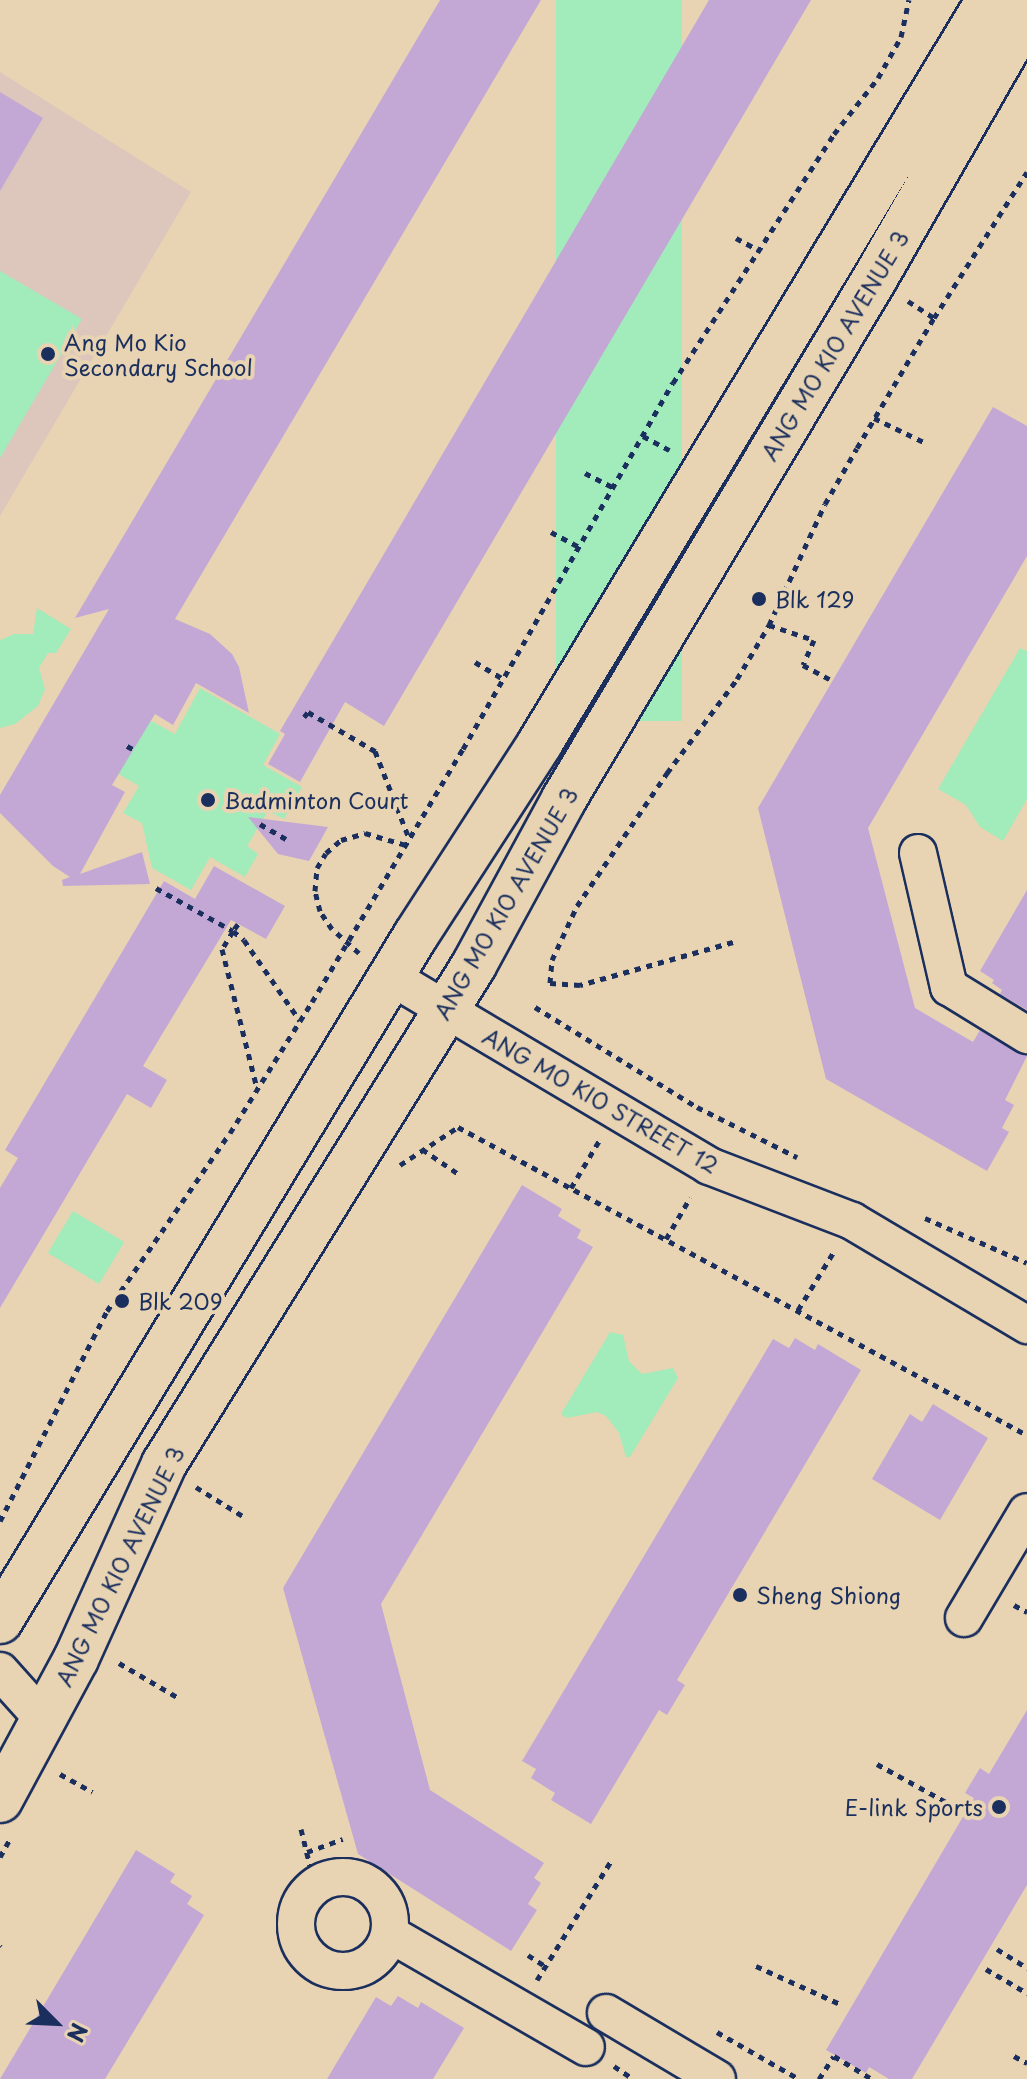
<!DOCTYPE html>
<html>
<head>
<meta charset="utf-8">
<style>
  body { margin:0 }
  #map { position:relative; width:1027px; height:2079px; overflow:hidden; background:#e8d4b2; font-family:"Playpen Sans",sans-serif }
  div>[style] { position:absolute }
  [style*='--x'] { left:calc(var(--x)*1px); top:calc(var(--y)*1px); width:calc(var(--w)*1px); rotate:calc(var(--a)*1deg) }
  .built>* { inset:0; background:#ddc7bd }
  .green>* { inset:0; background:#a2ebba; transform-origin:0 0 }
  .building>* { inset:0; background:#c3a8d6 }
  .path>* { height:5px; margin-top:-2.5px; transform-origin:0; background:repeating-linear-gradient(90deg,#1b2f5e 0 6px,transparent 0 12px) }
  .roads { filter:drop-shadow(2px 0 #1b2f5e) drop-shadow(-2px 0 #1b2f5e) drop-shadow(0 2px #1b2f5e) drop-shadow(0 -2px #1b2f5e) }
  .minor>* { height:36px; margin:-18px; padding:0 18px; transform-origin:18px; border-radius:18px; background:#e8d4b2 }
  .minor>.ring { margin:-18px; padding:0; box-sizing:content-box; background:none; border:36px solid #e8d4b2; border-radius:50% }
  .major>* { height:44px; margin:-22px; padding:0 22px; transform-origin:22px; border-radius:22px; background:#e8d4b2 }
  .dots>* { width:22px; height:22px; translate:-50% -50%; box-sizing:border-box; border:4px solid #e8d4b2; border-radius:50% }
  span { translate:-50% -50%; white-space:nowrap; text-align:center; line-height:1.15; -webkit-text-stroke:8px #e8d4b2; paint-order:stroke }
  .poi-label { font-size:22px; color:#1b2f5e }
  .left { translate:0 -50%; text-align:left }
  .right { translate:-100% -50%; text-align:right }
  .street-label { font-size:22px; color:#1b2f5e }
  .north { position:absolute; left:16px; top:1983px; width:80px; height:80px; -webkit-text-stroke:6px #e8d4b2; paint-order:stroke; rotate:114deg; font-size:22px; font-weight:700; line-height:32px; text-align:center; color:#1b2f5e }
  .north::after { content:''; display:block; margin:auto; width:28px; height:36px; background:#1b2f5e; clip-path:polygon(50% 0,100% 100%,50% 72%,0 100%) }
</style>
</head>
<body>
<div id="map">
  <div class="built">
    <div style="clip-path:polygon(0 72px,191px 192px,0 516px)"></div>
  </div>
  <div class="green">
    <div style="left:556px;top:0;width:126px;height:721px"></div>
    <div style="clip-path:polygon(0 271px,82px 319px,0 458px)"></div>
    <div style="clip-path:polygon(37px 608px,71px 629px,56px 653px,48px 653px,39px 668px,45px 689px,38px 706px,15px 724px,0 728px,0 640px,14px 634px,33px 634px)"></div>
    <div style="clip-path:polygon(1020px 648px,1027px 651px,1027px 799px,1003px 841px,980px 827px,966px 805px,938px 789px)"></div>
    <div style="clip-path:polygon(200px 688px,280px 734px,263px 765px,302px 787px,284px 819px,268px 811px,247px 846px,258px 854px,245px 877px,210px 857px,191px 890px,152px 868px,142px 823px,123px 813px,139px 786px,113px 771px,144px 717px,175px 734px)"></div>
    <div style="left:73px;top:1211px;width:60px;height:49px;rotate:31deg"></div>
    <div style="clip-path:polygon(610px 1332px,623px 1335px,629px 1361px,642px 1374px,673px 1368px,678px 1378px,630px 1457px,626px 1457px,619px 1433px,606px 1416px,597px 1412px,567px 1418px,561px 1414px)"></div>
  </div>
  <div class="building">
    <div style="clip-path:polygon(440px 0,541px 0,175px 619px,210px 634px,232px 654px,239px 667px,249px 713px,196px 683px,173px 725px,155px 714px,112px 785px,125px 792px,80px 874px,142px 852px,150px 884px,63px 886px,62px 880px,70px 877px,53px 866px,0 813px,0 795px,109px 609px,75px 618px)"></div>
    <div style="clip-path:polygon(709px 0,811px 0,384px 726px,345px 702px,300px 782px,268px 764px,285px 734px,280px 731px)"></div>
    <div style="clip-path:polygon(0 92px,43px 118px,0 191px)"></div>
    <div style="clip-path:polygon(993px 407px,1027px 426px,1027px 556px,868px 828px,915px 1008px,973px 1042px,980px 1030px,1027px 1056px,1005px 1100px,1014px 1105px,1002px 1128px,1009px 1132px,987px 1171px,826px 1079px,758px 808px)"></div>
    <div style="clip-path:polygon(248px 817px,328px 827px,309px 861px,278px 854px)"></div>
    <div style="clip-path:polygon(214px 866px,285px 906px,266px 939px,231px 920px,143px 1066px,167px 1080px,151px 1108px,127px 1094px,0 1308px,0 1188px,18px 1158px,5px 1150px,164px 881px,195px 899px)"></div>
    <div style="clip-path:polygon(1027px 890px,1027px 1010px,1000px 994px,1002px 990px,992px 983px,994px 980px,980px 971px)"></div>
    <div style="clip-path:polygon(522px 1185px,562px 1209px,558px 1216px,581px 1230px,577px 1238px,593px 1247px,381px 1604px,430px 1790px,544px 1863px,534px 1878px,541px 1883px,528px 1904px,537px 1910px,511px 1951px,358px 1854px,283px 1588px)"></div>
    <div style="clip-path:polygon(795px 1338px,815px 1350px,818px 1344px,861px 1370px,677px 1680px,685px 1685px,667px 1715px,659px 1710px,591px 1824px,551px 1800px,555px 1793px,531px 1778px,536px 1769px,522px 1761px,773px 1339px,789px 1348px)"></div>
    <div style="clip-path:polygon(933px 1404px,988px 1438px,940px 1520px,872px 1479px,910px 1414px,922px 1422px)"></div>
    <div style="clip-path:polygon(1027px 1710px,1027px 1885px,912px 2079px,889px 2079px,869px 2067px,866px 2073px,826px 2050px,974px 1798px,965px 1793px,980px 1768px,989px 1774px)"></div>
    <div style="clip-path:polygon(136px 1850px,175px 1874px,170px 1882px,192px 1896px,187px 1904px,204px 1915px,105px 2079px,0 2079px)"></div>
    <div style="clip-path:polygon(398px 1996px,418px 2008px,421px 2002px,464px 2028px,433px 2079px,327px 2079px,376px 1997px,391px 2006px)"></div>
  </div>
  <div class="path">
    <div style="--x:736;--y:238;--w:27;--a:28"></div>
    <div style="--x:908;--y:301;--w:31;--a:33"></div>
    <div style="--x:874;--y:418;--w:58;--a:25.7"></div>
    <div style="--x:643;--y:436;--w:30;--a:28"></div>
    <div style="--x:585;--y:473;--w:33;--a:27"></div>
    <div style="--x:551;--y:532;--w:32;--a:28"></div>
    <div style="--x:769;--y:625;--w:47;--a:18.4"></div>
    <div style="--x:814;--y:640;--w:27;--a:114"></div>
    <div style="--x:803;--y:665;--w:30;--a:28"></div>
    <div style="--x:475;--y:662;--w:33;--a:31"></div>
    <div style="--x:304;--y:717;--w:6;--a:-51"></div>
    <div style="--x:308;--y:712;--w:78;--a:30.2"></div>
    <div style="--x:375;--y:751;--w:93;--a:68.7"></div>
    <div style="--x:127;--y:746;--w:7;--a:27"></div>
    <div style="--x:260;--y:824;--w:30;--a:30"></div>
    <div style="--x:156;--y:888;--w:88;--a:29.2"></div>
    <div style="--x:233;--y:931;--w:21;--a:121"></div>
    <div style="--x:222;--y:949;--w:143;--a:75.9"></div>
    <div style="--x:238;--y:924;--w:9;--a:126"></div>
    <div style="--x:233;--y:931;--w:14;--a:39"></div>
    <div style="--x:244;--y:940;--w:98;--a:55.3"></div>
    <div style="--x:733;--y:942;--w:159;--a:164.3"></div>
    <div style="--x:580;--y:985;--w:30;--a:-176"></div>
    <div style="--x:550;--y:983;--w:23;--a:-85"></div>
    <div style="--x:552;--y:960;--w:60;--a:-65.2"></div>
    <div style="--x:577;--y:906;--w:161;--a:-55.9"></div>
    <div style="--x:667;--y:773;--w:117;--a:-53.3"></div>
    <div style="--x:737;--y:679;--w:63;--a:-59.3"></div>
    <div style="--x:769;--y:625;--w:133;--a:-65.2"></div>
    <div style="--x:825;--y:504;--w:64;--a:-60.3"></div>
    <div style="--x:857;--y:448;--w:151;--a:-59.4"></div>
    <div style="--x:934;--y:318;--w:173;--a:-57.5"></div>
    <div style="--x:359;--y:953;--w:36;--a:-138"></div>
    <div style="--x:332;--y:929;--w:22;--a:-124"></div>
    <div style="--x:320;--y:911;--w:21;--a:-104"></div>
    <div style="--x:315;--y:891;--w:23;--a:-85"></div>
    <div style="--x:317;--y:868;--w:17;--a:-59"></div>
    <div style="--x:326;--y:853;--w:20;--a:-41"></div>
    <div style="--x:341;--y:840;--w:25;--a:-16"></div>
    <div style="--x:365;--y:833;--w:43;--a:16.3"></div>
    <div style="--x:535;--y:1007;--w:190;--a:31.7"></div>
    <div style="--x:697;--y:1107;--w:112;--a:26.6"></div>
    <div style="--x:422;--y:1149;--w:46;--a:34.4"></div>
    <div style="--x:400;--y:1165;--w:69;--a:-33.2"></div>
    <div style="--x:458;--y:1127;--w:647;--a:28.43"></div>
    <div style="--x:571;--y:1188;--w:55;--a:-59.2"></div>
    <div style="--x:925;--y:1218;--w:111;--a:23.8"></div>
    <div style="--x:666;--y:1239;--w:48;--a:-59.7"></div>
    <div style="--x:798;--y:1310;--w:67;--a:-58.4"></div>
    <div style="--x:196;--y:1487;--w:59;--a:31.8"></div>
    <div style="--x:0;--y:1521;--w:236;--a:-63"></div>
    <div style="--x:107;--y:1311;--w:216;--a:-55.4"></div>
    <div style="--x:230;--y:1133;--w:155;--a:-58"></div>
    <div style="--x:312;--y:1002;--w:295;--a:-59.2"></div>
    <div style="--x:463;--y:749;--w:422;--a:-60.2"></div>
    <div style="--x:673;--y:383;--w:297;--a:-57.1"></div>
    <div style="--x:834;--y:134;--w:71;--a:-51.8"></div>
    <div style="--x:878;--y:78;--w:47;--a:-60.7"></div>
    <div style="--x:901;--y:37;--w:38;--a:-78"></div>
    <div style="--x:1014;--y:1605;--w:15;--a:28"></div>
    <div style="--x:119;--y:1663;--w:67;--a:30.4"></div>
    <div style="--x:877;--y:1764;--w:91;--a:28.8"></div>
    <div style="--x:60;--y:1774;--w:37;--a:29"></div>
    <div style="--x:301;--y:1829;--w:46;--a:76.3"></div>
    <div style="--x:312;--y:1874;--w:43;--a:4"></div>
    <div style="--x:307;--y:1852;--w:38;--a:-20"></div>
    <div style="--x:0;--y:1857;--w:23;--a:-61"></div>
    <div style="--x:0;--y:1946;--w:1;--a:45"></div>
    <div style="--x:997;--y:1949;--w:36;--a:32"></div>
    <div style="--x:528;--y:1955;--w:20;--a:33"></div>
    <div style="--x:756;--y:1966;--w:92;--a:24.3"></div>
    <div style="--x:986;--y:1969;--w:48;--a:30.3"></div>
    <div style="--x:537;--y:1980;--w:140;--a:-58.1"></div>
    <div style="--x:717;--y:2032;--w:95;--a:29.8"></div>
    <div style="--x:1014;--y:2056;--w:15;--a:28"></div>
    <div style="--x:614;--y:2066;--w:23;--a:34"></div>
    <div style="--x:819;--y:2079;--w:27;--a:-57"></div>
    <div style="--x:834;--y:2056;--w:44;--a:31.2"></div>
  </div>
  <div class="roads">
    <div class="minor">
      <div style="--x:918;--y:853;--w:138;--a:77"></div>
      <div style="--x:949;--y:987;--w:92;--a:31.6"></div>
      <div style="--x:391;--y:977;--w:370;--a:30.7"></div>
      <div style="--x:709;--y:1166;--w:153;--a:21"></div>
      <div style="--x:852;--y:1221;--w:204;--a:30.7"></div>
      <div style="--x:964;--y:1618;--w:123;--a:-59.3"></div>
      <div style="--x:0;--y:1671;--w:66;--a:48.1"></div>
      <div class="ring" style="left:296px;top:1877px;width:58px;height:58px"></div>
      <div style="--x:390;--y:1934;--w:226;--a:30"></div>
      <div style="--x:606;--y:2013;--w:129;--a:30.7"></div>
    </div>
    <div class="major">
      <div style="--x:0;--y:1621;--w:802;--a:-58.77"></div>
      <div style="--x:416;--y:935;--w:229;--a:-57.1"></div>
      <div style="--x:540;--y:743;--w:868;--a:-58.86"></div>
      <div style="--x:0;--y:1800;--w:160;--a:-61.7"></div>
      <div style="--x:76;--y:1659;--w:214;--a:-65.7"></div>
      <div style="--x:164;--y:1464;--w:587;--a:-58.15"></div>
      <div style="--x:474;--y:965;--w:189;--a:-61.5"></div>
      <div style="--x:564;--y:799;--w:605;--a:-59.15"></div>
      <div style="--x:874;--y:280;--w:307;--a:-60.1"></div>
    </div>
  </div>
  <div class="dots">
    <div style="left:48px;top:354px;background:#1b2f5e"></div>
    <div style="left:759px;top:599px;background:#1b2f5e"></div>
    <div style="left:208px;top:800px;background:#1b2f5e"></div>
    <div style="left:122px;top:1301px;background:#1b2f5e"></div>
    <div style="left:740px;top:1595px;background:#1b2f5e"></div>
    <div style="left:999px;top:1807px;background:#1b2f5e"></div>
  </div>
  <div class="poi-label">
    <span class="left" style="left:64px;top:354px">Ang Mo Kio<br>Secondary School</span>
    <span class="left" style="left:775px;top:599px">Blk 129</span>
    <span class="left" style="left:224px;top:800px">Badminton Court</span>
    <span class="left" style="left:138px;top:1301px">Blk 209</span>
    <span class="left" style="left:756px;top:1595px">Sheng Shiong</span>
    <span class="right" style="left:983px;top:1807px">E-link Sports</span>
  </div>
  <div class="street-label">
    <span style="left:834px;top:345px;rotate:-59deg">ANG MO KIO AVENUE 3</span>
    <span style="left:505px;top:903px;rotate:-60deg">ANG MO KIO AVENUE 3</span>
    <span style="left:601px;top:1100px;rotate:30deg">ANG MO KIO STREET 12</span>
    <span style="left:119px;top:1566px;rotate:-64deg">ANG MO KIO AVENUE 3</span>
  </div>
  <div class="north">N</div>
</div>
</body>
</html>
